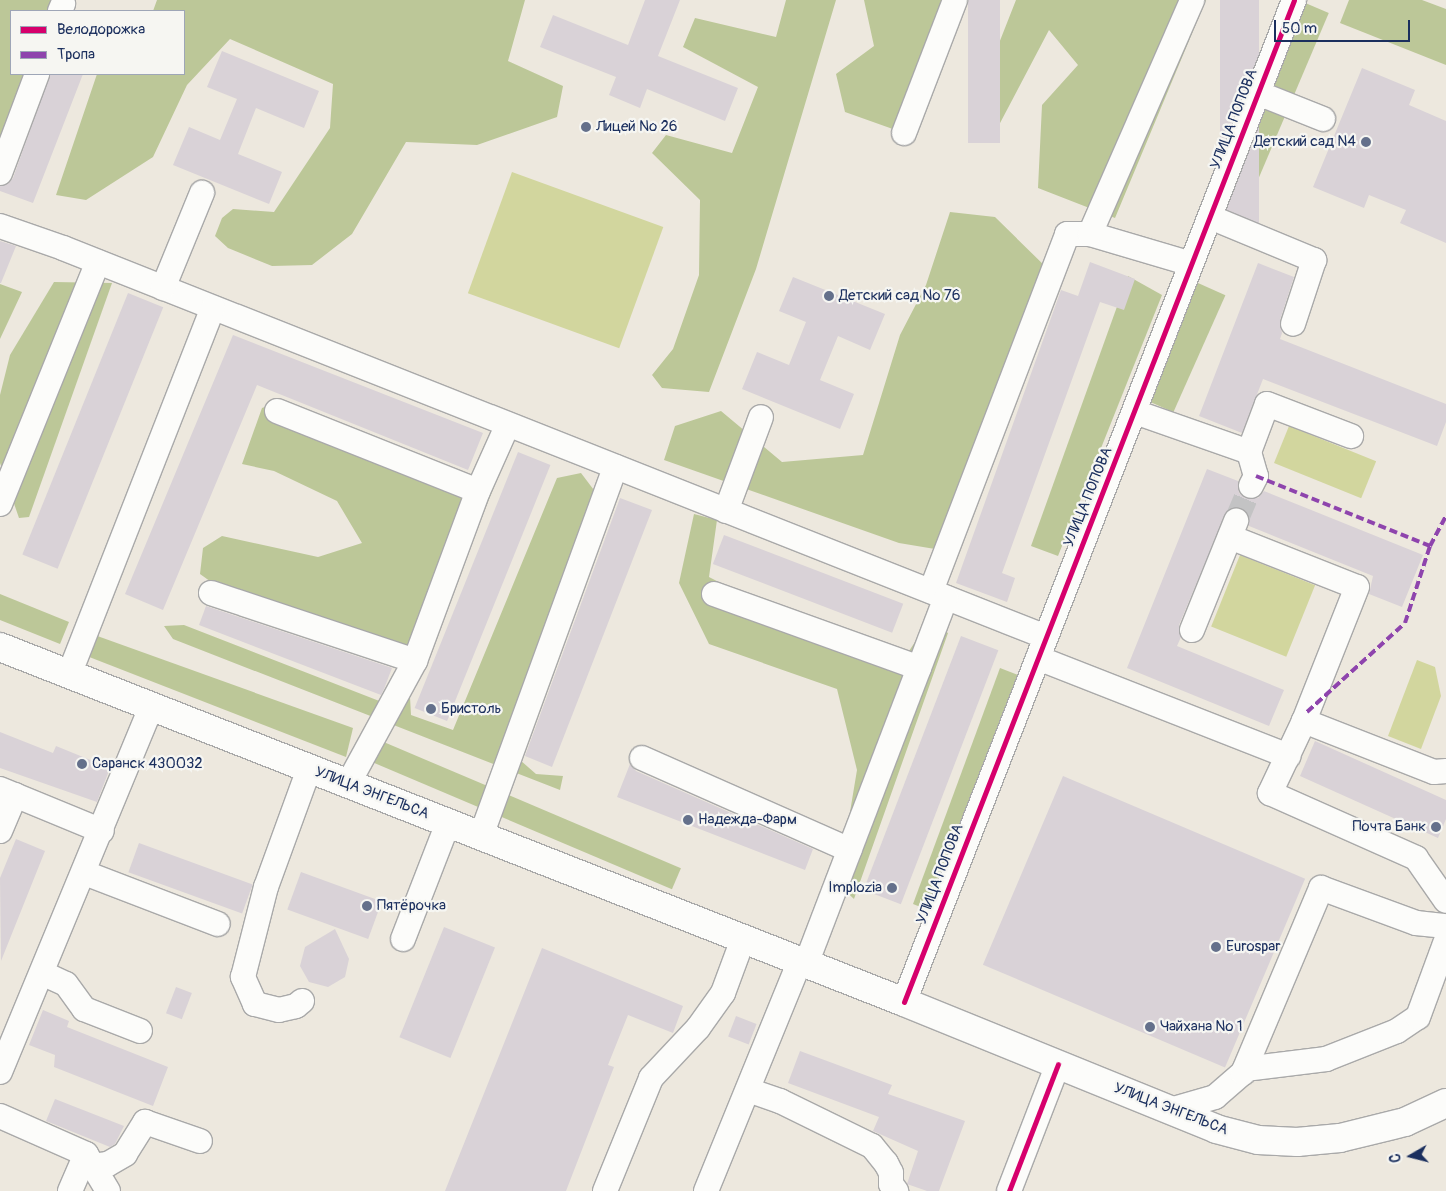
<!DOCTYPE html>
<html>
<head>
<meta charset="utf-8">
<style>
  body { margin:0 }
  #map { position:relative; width:1446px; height:1191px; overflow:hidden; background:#ede8de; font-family:Pangolin,sans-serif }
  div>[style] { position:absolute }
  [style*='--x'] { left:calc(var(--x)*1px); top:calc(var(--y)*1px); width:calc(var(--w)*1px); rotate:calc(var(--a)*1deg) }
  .green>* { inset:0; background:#d2d69e; transform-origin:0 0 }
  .forest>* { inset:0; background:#bcc798; transform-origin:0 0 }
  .building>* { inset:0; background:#d9d2d7; transform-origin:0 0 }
  .minor-tunnel>* { height:24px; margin-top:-12px; transform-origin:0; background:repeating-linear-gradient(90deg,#c3c3c4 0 24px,transparent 0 36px) }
  .roads { filter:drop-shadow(1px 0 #a9a9a9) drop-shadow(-1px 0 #a9a9a9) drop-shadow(0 1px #a9a9a9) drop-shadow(0 -1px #a9a9a9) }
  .minor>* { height:24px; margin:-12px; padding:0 12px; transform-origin:12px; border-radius:12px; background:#fcfcfa }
  .major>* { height:28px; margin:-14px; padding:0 14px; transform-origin:14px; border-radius:14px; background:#fcfcfa }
  .quiet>* { height:4px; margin-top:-2px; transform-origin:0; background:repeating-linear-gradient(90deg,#8e44ad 0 8px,transparent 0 12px) }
  .cycleway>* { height:5px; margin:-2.5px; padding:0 2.5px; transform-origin:2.5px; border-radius:2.5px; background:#d6006c }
  .dots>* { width:14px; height:14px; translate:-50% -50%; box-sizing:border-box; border:2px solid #f6f6f2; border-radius:50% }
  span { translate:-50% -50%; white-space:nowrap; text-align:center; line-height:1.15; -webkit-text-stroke:4.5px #f6f6f2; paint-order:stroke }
  .street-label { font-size:15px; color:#1b2f5e }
  .poi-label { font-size:15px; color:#1b2f5e }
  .left { translate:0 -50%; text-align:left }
  .right { translate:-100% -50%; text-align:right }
  .legend { position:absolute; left:10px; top:10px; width:175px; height:65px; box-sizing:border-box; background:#f6f6f2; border:1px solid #9ea6b7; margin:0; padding:6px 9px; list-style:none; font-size:15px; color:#1b2f5e }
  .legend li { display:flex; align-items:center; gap:10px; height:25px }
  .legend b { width:25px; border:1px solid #9ea6b7 }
  .north { position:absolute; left:1386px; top:1131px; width:50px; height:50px; -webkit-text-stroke:4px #f6f6f2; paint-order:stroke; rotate:262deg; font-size:14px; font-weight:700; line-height:20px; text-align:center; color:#1b2f5e }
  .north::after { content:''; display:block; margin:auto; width:18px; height:22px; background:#1b2f5e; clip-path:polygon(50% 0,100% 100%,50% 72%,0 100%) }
  .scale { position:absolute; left:1274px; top:20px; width:136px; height:22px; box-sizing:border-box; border:2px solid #1b2f5e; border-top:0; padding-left:6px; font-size:15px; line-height:18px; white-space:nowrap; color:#1b2f5e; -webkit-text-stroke:4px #f6f6f2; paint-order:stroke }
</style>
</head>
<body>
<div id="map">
  <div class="green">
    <div style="left:512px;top:172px;width:161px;height:129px;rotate:20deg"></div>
    <div style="left:1289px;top:426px;width:94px;height:40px;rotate:22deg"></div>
    <div style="left:1240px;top:555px;width:81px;height:77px;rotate:22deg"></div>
    <div style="clip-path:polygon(1417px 660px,1435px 667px,1441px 696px,1421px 749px,1388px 736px)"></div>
  </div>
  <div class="forest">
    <div style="clip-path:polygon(0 0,61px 0,56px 11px,11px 11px,11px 74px,30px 74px,0 145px)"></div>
    <div style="clip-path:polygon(157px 0,525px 0,508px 61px,563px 86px,557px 117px,477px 145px,406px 142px,352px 234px,312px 265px,272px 266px,228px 248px,215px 236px,222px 218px,233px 209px,274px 212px,330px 128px,333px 84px,230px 39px,187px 85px,153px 157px,86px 200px,56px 195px,97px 74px,184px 74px,184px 11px,153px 11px)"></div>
    <div style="clip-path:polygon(786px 0,836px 0,756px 269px,709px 392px,662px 388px,652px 375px,673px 349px,699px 275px,700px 200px,652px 153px,666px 135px,732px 153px,758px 87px,683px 47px,695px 18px,776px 37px)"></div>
    <div style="clip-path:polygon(864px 0,959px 0,904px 133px,845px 112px,836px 74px,874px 46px)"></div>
    <div style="clip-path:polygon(1016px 0,1206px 0,1115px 218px,1038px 188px,1042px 105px,1078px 65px,1049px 30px,999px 125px,968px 122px)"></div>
    <div style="clip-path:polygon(1349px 0,1422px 0,1446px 9px,1446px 65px,1340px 23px)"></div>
    <div style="left:1303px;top:2px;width:28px;height:226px;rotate:23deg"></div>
    <div style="clip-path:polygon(950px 212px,995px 217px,1053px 274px,953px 552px,899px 543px,664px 460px,675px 426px,721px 411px,782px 462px,863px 455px,900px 335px,926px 285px)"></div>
    <div style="clip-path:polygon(1128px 276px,1162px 295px,1058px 556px,1031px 546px)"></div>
    <div style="clip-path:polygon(54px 282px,112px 283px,29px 517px,19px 518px,0 463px,0 395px,10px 355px)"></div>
    <div style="left:1198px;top:283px;width:30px;height:128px;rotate:24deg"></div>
    <div style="clip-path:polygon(0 284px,22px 292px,0 339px)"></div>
    <div style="clip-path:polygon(278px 402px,467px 480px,492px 443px,508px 452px,410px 697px,411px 715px,453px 730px,557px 478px,581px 473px,606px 506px,512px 753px,536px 774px,563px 776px,560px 790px,173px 639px,164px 626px,184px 625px,387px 704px,404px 668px,221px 589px,200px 574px,203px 548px,222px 536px,318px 557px,362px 543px,337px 501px,274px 471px,242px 464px,262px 408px)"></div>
    <div style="clip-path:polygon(694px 514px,717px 520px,709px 577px,869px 659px,903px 660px,929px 621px,948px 633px,854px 899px,838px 884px,857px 770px,837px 689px,709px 644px,679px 583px)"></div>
    <div style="clip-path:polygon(0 594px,69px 622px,60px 644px,0 620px)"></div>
    <div style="clip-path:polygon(89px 633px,353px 728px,346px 757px,79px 653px)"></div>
    <div style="clip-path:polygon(1000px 668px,1023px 677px,928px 910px,913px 904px)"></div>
    <div style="left:379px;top:740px;width:328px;height:23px;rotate:23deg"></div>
  </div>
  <div class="building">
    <div style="clip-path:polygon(645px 0,680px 0,658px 56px,738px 88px,725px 121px,647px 89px,640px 108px,609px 95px,616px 77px,540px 47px,553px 15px,628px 45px)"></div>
    <div style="left:968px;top:0;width:32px;height:143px"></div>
    <div style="left:1220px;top:0;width:39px;height:232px"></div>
    <div style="clip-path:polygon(222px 51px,319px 91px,304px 128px,256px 108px,238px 154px,282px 172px,269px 204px,173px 165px,189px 127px,220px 140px,237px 99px,207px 87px)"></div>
    <div style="clip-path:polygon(1362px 68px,1415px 90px,1409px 105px,1446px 121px,1446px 243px,1400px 223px,1406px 210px,1369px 195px,1364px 208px,1313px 187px)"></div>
    <div style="clip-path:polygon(50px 74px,83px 74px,33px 203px,0 191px,0 186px,8px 184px,13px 178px)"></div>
    <div style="clip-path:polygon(0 241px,16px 246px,1px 283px,0 283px)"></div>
    <div style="clip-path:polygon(1090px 262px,1135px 279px,1124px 310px,1100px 302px,1002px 573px,1015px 578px,1007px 602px,956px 583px,1061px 290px,1078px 296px)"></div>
    <div style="clip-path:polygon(1258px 263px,1294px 277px,1280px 320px,1282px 333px,1280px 339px,1446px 404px,1446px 422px,1437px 446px,1263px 379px,1242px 433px,1199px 416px)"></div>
    <div style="clip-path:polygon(793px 277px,885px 314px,870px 350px,838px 336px,820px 380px,854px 394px,840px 429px,742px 389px,757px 352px,789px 365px,806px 322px,779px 311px)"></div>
    <div style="left:128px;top:293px;width:38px;height:282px;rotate:22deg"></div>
    <div style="clip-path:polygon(233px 335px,483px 433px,468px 470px,257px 385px,163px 610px,125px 594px)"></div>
    <div style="left:518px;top:452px;width:35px;height:276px;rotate:22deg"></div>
    <div style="clip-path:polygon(1207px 469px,1238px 481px,1239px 493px,1245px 498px,1258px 498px,1264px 491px,1423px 555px,1402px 607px,1369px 594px,1373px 576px,1249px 526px,1249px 519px,1242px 508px,1227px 511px,1179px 625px,1181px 637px,1177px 646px,1284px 690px,1269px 726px,1127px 668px)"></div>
    <div style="clip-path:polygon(620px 498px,652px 510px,552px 767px,525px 756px)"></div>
    <div style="left:724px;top:535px;width:192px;height:31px;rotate:21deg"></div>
    <div style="clip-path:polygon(206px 606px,392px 668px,384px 689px,381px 695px,199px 625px)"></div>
    <div style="left:961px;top:636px;width:40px;height:272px;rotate:21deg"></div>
    <div style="clip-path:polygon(0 732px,53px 753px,56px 746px,110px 768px,97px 802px,0 768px)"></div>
    <div style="clip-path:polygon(1315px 741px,1446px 800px,1446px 819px,1438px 838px,1300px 776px)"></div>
    <div style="clip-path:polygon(630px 764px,636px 771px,813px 849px,805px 870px,617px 797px)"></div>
    <div style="left:1063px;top:776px;width:263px;height:205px;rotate:23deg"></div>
    <div style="clip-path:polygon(16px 839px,45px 851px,1px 961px,0 878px)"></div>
    <div style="left:139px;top:843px;width:121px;height:31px;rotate:20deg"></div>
    <div style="left:301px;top:872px;width:86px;height:40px;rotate:20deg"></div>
    <div style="left:444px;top:927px;width:55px;height:119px;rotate:22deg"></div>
    <div style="clip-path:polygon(335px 929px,349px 959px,345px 977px,328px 987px,309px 982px,300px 966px,305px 947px)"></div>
    <div style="clip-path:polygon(542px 948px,683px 1006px,673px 1033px,628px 1015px,608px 1065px,614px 1067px,566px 1191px,445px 1191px)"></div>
    <div style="left:176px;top:987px;width:17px;height:28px;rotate:21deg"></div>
    <div style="clip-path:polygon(43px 1010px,69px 1021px,67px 1027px,168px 1067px,153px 1106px,54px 1067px,55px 1055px,29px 1045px)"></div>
    <div style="left:736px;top:1016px;width:22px;height:22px;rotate:21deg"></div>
    <div style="clip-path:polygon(800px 1051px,892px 1085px,888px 1094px,965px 1121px,939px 1191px,927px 1191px,907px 1184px,918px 1151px,873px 1131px,879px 1117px,788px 1083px)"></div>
    <div style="clip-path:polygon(55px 1099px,124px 1126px,115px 1144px,110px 1147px,46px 1121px)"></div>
  </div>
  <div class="minor-tunnel">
    <div style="--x:1236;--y:521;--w:38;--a:-67"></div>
  </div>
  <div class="roads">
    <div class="minor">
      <div style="--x:60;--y:11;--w:8;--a:-67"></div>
      <div style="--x:1258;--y:93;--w:70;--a:21.8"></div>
      <div style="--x:904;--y:133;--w:142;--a:-69"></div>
      <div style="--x:0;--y:173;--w:106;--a:-69.5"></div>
      <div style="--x:1210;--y:217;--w:113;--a:22.5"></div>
      <div style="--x:1314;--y:260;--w:67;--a:108.2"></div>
      <div style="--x:0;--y:226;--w:67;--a:19.2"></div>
      <div style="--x:63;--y:248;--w:1057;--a:21.59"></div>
      <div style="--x:1090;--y:234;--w:105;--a:16.5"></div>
      <div style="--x:163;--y:288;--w:103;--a:-67.7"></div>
      <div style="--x:277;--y:411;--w:216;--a:21.7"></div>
      <div style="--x:1135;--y:412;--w:121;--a:19.3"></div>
      <div style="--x:1249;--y:452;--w:51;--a:-69.4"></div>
      <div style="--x:1267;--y:404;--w:90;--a:20.9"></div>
      <div style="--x:1249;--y:452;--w:25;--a:74"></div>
      <div style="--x:1256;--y:476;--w:11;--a:117"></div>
      <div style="--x:0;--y:504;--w:261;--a:-68"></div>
      <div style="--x:726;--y:511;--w:100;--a:-69.6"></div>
      <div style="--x:1230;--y:537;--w:136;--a:21.5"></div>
      <div style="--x:1357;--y:587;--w:144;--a:111.6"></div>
      <div style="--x:931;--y:591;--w:382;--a:-69.1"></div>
      <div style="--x:1067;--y:234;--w:23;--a:0"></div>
      <div style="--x:1090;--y:234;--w:255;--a:-66.4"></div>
      <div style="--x:211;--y:593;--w:215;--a:18.4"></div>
      <div style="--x:714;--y:594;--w:218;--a:19.8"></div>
      <div style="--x:1192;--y:630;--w:118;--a:-68"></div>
      <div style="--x:1038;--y:658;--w:269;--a:21.4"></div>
      <div style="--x:69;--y:675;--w:394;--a:-68.6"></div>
      <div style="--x:642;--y:758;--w:227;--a:23.9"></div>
      <div style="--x:1446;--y:771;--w:12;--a:175"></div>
      <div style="--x:1434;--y:772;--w:140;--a:-158.6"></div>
      <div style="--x:1304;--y:721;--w:80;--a:115.3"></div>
      <div style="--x:1270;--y:793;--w:160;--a:24"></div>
      <div style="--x:1416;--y:858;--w:52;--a:55.1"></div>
      <div style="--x:348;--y:784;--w:140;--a:-61.4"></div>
      <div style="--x:415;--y:661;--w:181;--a:-69.7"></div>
      <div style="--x:478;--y:491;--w:73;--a:-65.9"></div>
      <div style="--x:0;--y:789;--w:110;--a:22.4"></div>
      <div style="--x:0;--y:831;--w:39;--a:-67"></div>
      <div style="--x:481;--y:836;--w:393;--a:-70"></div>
      <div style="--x:85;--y:873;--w:142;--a:21"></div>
      <div style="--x:403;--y:939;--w:124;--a:-68.8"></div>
      <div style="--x:806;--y:964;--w:392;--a:-69.1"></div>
      <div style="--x:42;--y:973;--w:26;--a:25"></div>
      <div style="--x:66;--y:984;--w:31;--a:54"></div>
      <div style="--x:84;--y:1009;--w:60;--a:21.4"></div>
      <div style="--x:302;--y:1001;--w:8;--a:140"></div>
      <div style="--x:296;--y:1006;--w:17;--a:167"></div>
      <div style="--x:279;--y:1010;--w:25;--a:-166"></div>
      <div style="--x:255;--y:1004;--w:30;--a:-114"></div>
      <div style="--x:243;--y:977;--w:93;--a:-75.7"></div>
      <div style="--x:266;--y:887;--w:126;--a:-70"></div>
      <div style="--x:904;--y:1002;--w:1075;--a:-68.73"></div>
      <div style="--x:1245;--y:1069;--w:82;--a:-7"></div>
      <div style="--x:1326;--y:1059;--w:76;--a:-21.5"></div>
      <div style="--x:1397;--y:1031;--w:25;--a:-34"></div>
      <div style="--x:1418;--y:1017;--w:81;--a:-69.8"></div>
      <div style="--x:0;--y:1072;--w:395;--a:-67.5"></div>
      <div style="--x:748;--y:1090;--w:34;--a:19"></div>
      <div style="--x:780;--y:1101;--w:102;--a:26.1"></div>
      <div style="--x:872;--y:1146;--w:22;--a:51"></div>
      <div style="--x:886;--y:1163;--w:11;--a:63"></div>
      <div style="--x:891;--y:1173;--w:11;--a:90"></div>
      <div style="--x:891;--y:1184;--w:9;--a:54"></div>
      <div style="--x:1170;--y:1110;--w:47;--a:-16.1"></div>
      <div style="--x:1215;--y:1097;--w:37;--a:-41"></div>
      <div style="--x:1243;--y:1073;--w:201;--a:-67.1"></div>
      <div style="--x:1321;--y:888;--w:101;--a:20.2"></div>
      <div style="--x:1416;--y:923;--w:30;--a:6"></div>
      <div style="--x:0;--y:1116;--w:94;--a:23.8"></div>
      <div style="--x:86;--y:1154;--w:14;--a:60"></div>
      <div style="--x:93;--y:1166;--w:15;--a:-8"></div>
      <div style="--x:108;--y:1164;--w:20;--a:-30"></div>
      <div style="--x:125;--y:1154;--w:38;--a:-58"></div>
      <div style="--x:145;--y:1122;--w:58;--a:19.1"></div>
      <div style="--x:93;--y:1166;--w:29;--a:59"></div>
      <div style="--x:70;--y:1191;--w:40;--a:-66.6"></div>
      <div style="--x:605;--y:1191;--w:122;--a:-67.8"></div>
      <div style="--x:651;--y:1078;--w:69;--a:-46.8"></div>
      <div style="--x:698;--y:1028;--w:43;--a:-54.5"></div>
      <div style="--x:723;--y:993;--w:58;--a:-69.7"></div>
      <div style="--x:706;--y:1191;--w:248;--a:-67.8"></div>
      <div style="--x:1009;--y:1191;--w:136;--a:-68.9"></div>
    </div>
    <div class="major">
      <div style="--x:0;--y:647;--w:971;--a:21.44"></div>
      <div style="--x:904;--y:1002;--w:337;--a:22.1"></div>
      <div style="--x:1216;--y:1129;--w:43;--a:14.7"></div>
      <div style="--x:1258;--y:1140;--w:39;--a:3"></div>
      <div style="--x:1297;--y:1142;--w:43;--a:-5.3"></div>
      <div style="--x:1340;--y:1138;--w:67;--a:-13.8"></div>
      <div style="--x:1405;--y:1122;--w:45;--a:-24.9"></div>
    </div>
  </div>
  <div class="quiet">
    <div style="--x:1256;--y:476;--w:188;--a:21.9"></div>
    <div style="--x:1307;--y:712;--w:132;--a:-42.2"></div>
    <div style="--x:1405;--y:623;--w:81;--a:-72"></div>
    <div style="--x:1430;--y:546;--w:34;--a:-62"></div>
  </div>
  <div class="cycleway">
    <div style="--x:904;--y:1002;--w:1075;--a:-68.73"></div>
    <div style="--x:1009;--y:1191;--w:136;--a:-68.9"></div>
  </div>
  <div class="dots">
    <div style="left:586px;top:127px;background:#64708b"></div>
    <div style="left:1366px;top:142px;background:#64708b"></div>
    <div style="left:829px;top:296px;background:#64708b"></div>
    <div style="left:431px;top:709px;background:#64708b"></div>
    <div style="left:82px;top:764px;background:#64708b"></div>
    <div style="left:688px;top:820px;background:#64708b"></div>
    <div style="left:1436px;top:827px;background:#64708b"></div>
    <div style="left:892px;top:888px;background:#64708b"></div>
    <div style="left:367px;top:906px;background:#64708b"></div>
    <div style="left:1216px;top:947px;background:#64708b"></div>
    <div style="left:1150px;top:1027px;background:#64708b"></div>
  </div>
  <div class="street-label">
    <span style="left:1234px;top:119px;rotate:-69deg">УЛИЦА ПОПОВА</span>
    <span style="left:1088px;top:497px;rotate:-68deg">УЛИЦА ПОПОВА</span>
    <span style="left:372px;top:793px;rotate:21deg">УЛИЦА ЭНГЕЛЬСА</span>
    <span style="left:940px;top:874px;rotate:-69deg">УЛИЦА ПОПОВА</span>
    <span style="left:1171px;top:1109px;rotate:21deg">УЛИЦА ЭНГЕЛЬСА</span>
  </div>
  <div class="poi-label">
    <span class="left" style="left:596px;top:127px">Лицей № 26</span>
    <span class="right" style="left:1356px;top:142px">Детский сад N4</span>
    <span class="left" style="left:839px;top:296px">Детский сад № 76</span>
    <span class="left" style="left:441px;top:709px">Бристоль</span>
    <span class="left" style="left:92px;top:764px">Саранск 430032</span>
    <span class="left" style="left:698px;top:820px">Надежда-Фарм</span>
    <span class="right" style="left:1426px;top:827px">Почта Банк</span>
    <span class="right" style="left:882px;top:888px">Implozia</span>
    <span class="left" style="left:377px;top:906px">Пятёрочка</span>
    <span class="left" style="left:1226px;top:947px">Eurospar</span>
    <span class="left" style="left:1160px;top:1027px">Чайхана № 1</span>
  </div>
  <ul class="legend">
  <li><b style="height:6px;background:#d6006c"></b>Велодорожка</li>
  <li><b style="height:6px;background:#8e44ad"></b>Тропа</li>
  </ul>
  <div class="north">С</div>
  <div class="scale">50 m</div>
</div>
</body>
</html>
